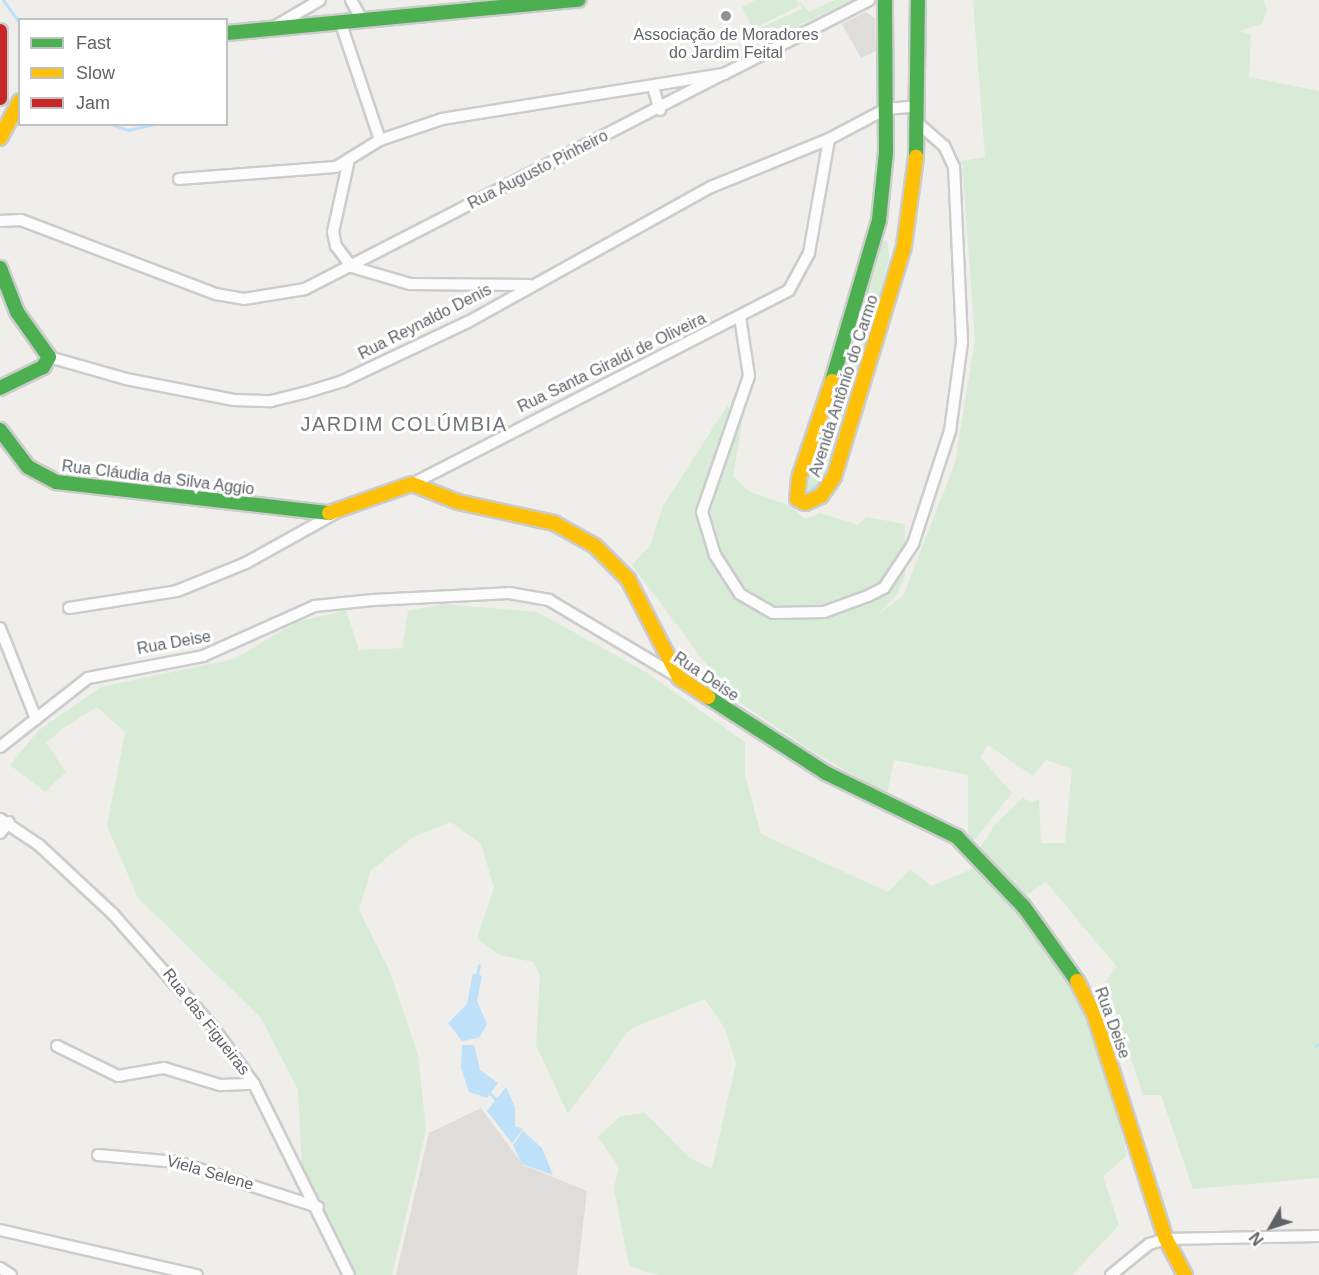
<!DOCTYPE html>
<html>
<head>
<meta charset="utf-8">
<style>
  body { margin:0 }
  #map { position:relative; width:1319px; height:1275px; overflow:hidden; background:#efeeea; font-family:Helvetica,sans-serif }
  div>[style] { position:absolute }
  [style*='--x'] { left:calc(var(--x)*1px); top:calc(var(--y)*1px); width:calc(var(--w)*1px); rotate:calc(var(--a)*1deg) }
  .industrial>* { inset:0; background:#dfddda }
  .green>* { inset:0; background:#d8ebd6 }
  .water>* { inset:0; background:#bfe0f9 }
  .stream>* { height:3px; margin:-1.5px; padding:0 1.5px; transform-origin:1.5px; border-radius:1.5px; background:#bfe0f9 }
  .roads { filter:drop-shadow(2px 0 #cbcccc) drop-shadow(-2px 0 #cbcccc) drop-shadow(0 2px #cbcccc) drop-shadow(0 -2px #cbcccc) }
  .street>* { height:10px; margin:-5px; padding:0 5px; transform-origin:5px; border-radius:5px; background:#fdfcfc }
  .fast>* { height:14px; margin:-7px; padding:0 7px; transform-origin:7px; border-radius:7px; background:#4caf50 }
  .slow>* { height:14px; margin:-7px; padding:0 7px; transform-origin:7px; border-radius:7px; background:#ffc107 }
  .jam>* { height:14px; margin:-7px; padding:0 7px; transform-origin:7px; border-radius:7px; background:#c62828 }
  .dots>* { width:16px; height:16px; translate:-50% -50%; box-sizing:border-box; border:3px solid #fff; border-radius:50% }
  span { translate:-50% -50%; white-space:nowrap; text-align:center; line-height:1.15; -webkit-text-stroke:6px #fff; paint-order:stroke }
  .poi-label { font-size:16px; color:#5f6368 }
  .street-label { font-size:16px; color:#5f6368 }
  .quarter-label { font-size:20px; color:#70757a; letter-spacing:1.5px }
  .legend { position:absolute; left:18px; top:18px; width:210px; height:108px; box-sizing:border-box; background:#fff; border:2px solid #bfc1c3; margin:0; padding:8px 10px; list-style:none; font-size:18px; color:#5f6368 }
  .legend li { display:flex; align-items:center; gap:12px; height:30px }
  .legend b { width:30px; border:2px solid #bfc1c3 }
  .north { position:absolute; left:1241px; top:1197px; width:60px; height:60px; -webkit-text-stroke:4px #fff; paint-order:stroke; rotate:231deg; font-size:16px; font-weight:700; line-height:24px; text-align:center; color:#5f6368 }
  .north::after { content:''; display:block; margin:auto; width:21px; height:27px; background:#5f6368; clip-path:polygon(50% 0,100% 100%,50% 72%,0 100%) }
</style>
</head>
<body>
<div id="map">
  <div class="industrial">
    <div style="clip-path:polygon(866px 12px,875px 18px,876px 51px,861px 58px,842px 24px)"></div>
    <div style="clip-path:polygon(481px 1108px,523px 1165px,587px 1191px,577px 1275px,396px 1275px,429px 1133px)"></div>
  </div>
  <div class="green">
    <div style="clip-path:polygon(755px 0,796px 0,799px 6px,753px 29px,742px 7px)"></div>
    <div style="clip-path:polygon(798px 0,809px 12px,835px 0,852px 0,760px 45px,753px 31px,802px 9px)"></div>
    <div style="clip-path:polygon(973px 0,1263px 0,1267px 10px,1262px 24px,1239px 31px,1251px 35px,1249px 77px,1319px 91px,1319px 1178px,1193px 1189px,1161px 1095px,1143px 1095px,1106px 981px,1117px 967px,1046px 882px,1022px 898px,980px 848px,994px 826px,1023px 798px,1031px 803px,1039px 799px,1041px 843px,1065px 843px,1072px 769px,1046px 760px,1033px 776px,988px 745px,980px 757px,1012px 793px,974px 841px,968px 837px,968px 775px,894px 760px,887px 794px,815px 753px,730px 696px,632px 565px,650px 546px,663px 506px,727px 406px,742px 423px,733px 476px,750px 492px,788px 505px,806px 519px,820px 513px,858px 525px,866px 517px,905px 524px,905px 576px,896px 596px,878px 614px,903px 596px,955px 463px,975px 340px,962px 161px,985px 157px)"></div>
    <div style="clip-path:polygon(881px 239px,888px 243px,889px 258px,867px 344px,819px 491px,806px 495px,804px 484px)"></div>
    <div style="clip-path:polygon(444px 604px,537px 612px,646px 672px,745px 742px,745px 775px,761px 834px,888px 892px,910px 869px,931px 886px,979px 866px,1071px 981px,1098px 1043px,1127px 1155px,1103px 1176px,1119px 1225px,1072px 1275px,658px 1275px,629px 1266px,614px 1188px,619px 1167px,598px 1137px,621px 1116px,645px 1113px,687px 1156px,712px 1169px,736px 1063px,725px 1029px,705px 999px,630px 1029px,568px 1114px,536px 1045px,540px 975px,533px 962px,499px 955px,477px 938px,494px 888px,481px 844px,451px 822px,415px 836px,371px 870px,359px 910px,390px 972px,418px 1055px,426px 1130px,392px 1275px,351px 1275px,302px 1170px,298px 1090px,261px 1018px,138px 898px,107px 826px,125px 732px,97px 707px,65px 727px,46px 743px,66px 772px,45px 792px,10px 765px,38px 731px,101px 687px,234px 659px,297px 622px,346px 610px,359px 650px,402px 648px,408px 611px)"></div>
  </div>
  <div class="water">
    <div style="clip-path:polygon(473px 973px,482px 976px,477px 1001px,487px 1024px,479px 1038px,462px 1041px,448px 1023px,467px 1004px)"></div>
    <div style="clip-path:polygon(462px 1045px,474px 1045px,480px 1070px,498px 1083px,487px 1098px,469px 1092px,461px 1068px)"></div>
    <div style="clip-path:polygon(506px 1087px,515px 1107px,515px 1126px,523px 1129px,512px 1143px,487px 1111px)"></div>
    <div style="clip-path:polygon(523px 1131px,542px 1148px,553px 1175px,522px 1164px,513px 1145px)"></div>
  </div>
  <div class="stream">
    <div style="--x:3;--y:0;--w:29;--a:54"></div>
    <div style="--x:110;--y:124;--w:19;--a:18"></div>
    <div style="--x:128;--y:130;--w:27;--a:-13"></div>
    <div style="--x:811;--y:488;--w:10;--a:-29"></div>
    <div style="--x:477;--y:975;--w:10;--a:-79"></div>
    <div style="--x:1315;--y:1046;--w:4;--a:-27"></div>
    <div style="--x:488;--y:1091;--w:15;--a:48"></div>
  </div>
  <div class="roads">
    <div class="street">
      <div style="--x:351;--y:0;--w:23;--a:61"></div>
      <div style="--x:341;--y:24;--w:122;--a:71.4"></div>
      <div style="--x:274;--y:27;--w:53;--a:-30.4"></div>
      <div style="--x:653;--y:87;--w:24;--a:73"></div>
      <div style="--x:348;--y:164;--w:70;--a:102.4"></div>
      <div style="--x:333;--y:232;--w:14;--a:78"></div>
      <div style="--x:336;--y:246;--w:26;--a:53"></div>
      <div style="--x:352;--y:267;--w:60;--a:16.3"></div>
      <div style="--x:410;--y:284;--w:119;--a:0.5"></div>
      <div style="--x:179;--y:179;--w:157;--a:-4.4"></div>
      <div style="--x:336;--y:167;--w:52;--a:-31.5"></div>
      <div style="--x:380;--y:140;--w:65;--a:-18.7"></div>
      <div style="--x:442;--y:119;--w:286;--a:-9.1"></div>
      <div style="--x:724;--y:74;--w:163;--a:-27"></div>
      <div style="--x:0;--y:221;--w:21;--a:-3"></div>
      <div style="--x:21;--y:220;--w:209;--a:20.8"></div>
      <div style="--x:216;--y:294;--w:28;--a:10"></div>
      <div style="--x:244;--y:299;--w:62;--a:-9.3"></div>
      <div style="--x:305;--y:289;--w:471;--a:-27.2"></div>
      <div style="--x:740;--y:317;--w:60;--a:81.3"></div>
      <div style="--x:749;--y:376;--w:144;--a:109.1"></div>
      <div style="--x:702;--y:512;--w:45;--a:73.2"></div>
      <div style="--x:715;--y:555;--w:46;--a:57.3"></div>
      <div style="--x:740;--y:594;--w:38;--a:30"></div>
      <div style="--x:773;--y:613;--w:51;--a:-1.1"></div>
      <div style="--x:824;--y:612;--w:47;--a:-20"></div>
      <div style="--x:868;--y:596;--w:18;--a:-27"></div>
      <div style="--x:884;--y:588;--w:53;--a:-56.6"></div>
      <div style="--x:913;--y:544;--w:119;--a:-71.9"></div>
      <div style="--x:950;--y:431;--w:90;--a:-82.3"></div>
      <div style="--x:962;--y:342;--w:175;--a:-92.6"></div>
      <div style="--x:954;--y:167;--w:23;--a:-115"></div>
      <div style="--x:944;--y:146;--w:35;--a:-139"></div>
      <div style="--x:49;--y:357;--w:80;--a:15.9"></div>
      <div style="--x:126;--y:379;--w:110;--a:11"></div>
      <div style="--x:234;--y:400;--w:37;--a:2"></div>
      <div style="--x:271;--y:401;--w:34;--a:-14"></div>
      <div style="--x:304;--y:393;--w:41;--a:-17.1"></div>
      <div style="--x:343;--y:381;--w:138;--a:-25.3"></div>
      <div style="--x:468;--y:322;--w:278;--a:-29.1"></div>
      <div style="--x:711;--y:187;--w:127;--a:-22.1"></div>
      <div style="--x:829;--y:139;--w:64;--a:-27.8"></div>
      <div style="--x:886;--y:109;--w:32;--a:-5"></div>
      <div style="--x:412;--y:484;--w:424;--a:-27.2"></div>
      <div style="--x:789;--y:290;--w:42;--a:-61.6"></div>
      <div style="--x:809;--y:253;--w:116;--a:-80"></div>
      <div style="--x:69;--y:608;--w:109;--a:-8.9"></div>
      <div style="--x:177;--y:591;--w:74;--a:-22.1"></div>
      <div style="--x:246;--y:563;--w:101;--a:-29.1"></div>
      <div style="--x:0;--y:628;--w:98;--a:68.4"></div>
      <div style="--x:0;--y:747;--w:112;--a:-38.1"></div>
      <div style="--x:88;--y:678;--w:117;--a:-10.8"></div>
      <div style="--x:203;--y:656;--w:123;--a:-24.1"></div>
      <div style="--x:315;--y:606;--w:58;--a:-5.9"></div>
      <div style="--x:373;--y:600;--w:136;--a:-2.9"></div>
      <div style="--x:509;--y:593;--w:41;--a:9.9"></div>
      <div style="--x:549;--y:600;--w:150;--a:30.8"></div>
      <div style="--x:0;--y:819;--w:47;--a:33.7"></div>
      <div style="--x:39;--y:845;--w:101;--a:43"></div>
      <div style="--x:113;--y:914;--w:151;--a:48.5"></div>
      <div style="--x:213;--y:1027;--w:70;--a:54.3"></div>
      <div style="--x:254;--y:1084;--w:213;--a:63.6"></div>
      <div style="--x:0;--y:833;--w:14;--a:-51"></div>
      <div style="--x:57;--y:1046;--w:68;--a:26.2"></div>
      <div style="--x:118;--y:1076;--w:47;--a:-9.9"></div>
      <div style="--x:164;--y:1068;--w:59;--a:16.9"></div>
      <div style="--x:220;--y:1085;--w:34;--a:-2"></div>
      <div style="--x:98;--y:1155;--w:79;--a:5.1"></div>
      <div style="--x:177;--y:1162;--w:148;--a:17.7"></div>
      <div style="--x:0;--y:1230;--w:202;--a:12.9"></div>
      <div style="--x:0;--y:1268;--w:13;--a:32"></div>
      <div style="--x:1111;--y:1275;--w:49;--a:-39.2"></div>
      <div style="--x:1149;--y:1244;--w:18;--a:-16"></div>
      <div style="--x:1166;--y:1239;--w:153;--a:-1.1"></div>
    </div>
    <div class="fast">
      <div style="--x:226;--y:33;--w:354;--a:-5.4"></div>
      <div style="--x:916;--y:157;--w:157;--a:-89.3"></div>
      <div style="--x:0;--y:268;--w:47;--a:68.9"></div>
      <div style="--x:17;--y:312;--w:55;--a:54.6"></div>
      <div style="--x:49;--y:357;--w:12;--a:121"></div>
      <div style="--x:43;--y:367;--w:48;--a:154"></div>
      <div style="--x:832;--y:381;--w:168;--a:-73.7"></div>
      <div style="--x:879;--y:220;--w:68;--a:-84.1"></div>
      <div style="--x:886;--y:152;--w:152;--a:-90.4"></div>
      <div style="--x:0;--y:430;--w:46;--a:52.9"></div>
      <div style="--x:28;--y:467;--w:32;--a:28"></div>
      <div style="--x:56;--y:482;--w:275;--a:6.5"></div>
      <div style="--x:708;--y:697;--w:140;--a:32.8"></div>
      <div style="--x:826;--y:773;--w:146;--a:26"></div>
      <div style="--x:957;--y:837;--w:97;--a:46.3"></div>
      <div style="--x:1024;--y:907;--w:91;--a:54.4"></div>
    </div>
    <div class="slow">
      <div style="--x:0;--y:138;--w:42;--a:-61.6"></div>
      <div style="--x:832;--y:381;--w:102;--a:108.8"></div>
      <div style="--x:799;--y:478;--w:21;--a:95"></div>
      <div style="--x:797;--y:499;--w:9;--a:27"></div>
      <div style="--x:805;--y:503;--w:17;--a:-24"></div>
      <div style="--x:821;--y:496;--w:23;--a:-56"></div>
      <div style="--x:834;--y:477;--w:241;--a:-73.1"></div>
      <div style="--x:904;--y:246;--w:90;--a:-82.3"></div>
      <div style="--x:329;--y:513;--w:88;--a:-19.3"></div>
      <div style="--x:412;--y:484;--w:49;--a:21.4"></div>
      <div style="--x:458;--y:502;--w:98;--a:12.3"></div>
      <div style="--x:554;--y:523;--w:47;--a:29.3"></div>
      <div style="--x:595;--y:546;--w:47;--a:45"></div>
      <div style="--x:628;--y:579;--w:111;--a:62.7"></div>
      <div style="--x:679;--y:678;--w:35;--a:33"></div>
      <div style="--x:1077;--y:981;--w:37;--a:63"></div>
      <div style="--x:1094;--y:1014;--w:236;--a:72.3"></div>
      <div style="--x:1166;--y:1239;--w:41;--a:62.2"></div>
    </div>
    <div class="jam">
      <div style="--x:0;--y:31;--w:67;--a:90"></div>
    </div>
  </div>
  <div class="dots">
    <div style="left:726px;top:16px;background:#919496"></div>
  </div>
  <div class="poi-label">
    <span style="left:726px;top:44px">Associação de Moradores<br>do Jardim Feital</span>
  </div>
  <div class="street-label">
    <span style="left:538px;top:170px;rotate:-27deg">Rua Augusto Pinheiro</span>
    <span style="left:425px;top:322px;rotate:-27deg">Rua Reynaldo Denis</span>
    <span style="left:612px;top:363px;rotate:-26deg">Rua Santa Giraldi de Oliveira</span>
    <span style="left:844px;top:386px;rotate:-72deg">Avenida Antônio do Carmo</span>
    <span style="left:158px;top:478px;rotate:7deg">Rua Cláudia da Silva Aggio</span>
    <span style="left:174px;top:643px;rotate:-10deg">Rua Deise</span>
    <span style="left:706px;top:677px;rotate:34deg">Rua Deise</span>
    <span style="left:206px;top:1022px;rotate:52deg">Rua das Figueiras</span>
    <span style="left:1112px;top:1023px;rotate:70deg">Rua Deise</span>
    <span style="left:210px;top:1173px;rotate:16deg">Viela Selene</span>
  </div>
  <div class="quarter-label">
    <span style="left:404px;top:424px">JARDIM COLÚMBIA</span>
  </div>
  <ul class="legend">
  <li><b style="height:8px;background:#4caf50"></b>Fast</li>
  <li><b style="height:8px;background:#ffc107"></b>Slow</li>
  <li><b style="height:8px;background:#c62828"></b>Jam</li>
  </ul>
  <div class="north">N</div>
</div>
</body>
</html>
